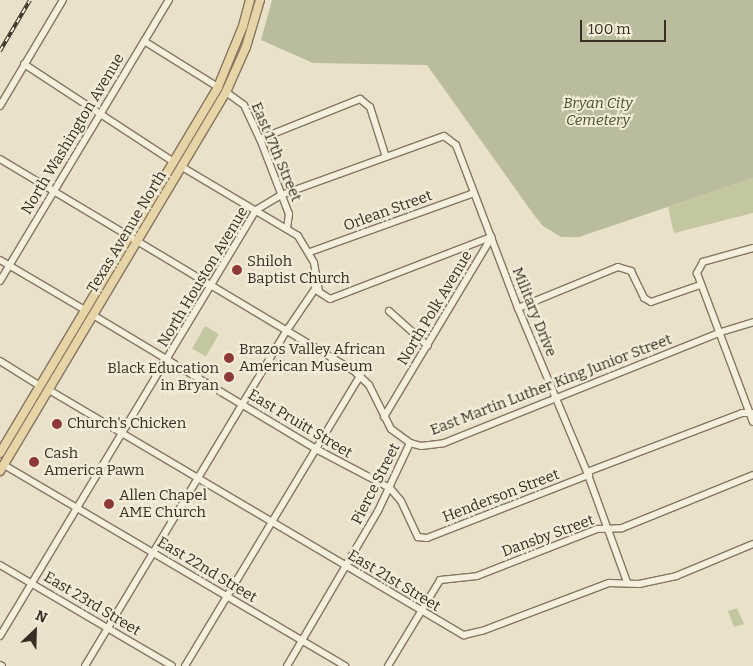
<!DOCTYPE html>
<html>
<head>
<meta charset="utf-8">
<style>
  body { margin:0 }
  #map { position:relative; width:753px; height:666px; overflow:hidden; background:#eae1ca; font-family:Bitter,serif }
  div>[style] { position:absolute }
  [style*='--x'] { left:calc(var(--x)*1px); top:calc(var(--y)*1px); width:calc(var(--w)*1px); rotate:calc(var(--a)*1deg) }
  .green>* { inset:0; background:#c2c79f; transform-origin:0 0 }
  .cemetery>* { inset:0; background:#b9bd9d }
  .roads { filter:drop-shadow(1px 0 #857561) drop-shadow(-1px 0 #857561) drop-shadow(0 1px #857561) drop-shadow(0 -1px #857561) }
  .minor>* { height:6px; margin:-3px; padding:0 3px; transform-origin:3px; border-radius:3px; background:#f5efdd }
  .major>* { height:8px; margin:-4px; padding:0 4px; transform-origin:4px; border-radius:4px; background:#e8d5a7 }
  .rail>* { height:4px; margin-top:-2px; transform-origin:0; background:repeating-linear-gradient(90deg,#f2ecd9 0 5.5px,#372d22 0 11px); box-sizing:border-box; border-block:1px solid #372d22 }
  .dots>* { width:14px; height:14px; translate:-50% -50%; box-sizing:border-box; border:2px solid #f2ecd9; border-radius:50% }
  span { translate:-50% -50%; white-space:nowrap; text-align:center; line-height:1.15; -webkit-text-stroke:4px #f2ecd9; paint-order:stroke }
  .park-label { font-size:15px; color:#47512b; font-style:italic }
  .street-label { font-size:15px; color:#372d22 }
  .poi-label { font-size:15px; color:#372d22 }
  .left { translate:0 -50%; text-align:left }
  .right { translate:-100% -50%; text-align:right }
  .north { position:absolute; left:10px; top:606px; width:50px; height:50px; -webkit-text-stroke:4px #f2ecd9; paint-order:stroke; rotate:24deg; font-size:14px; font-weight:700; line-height:20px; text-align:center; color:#372d22 }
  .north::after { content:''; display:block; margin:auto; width:18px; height:22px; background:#372d22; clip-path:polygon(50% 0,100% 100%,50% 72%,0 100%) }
  .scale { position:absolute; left:580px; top:20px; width:86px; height:22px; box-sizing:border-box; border:2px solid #372d22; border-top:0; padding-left:6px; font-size:15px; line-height:18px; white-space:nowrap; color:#372d22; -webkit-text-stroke:4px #f2ecd9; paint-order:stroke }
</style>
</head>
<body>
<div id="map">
  <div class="green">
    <div style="clip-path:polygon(753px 178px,753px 213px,674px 233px,668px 207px)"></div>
    <div style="left:205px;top:326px;width:16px;height:26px;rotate:30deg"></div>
    <div style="clip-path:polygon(737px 608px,744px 624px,734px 627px,728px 611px)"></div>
  </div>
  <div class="cemetery">
    <div style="clip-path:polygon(272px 0,753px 0,753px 178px,579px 237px,561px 237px,543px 226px,534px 215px,427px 65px,313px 63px,261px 40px)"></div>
  </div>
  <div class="roads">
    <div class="minor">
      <div style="--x:144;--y:41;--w:87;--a:31.9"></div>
      <div style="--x:24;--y:64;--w:179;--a:33.2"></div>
      <div style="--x:226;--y:92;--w:22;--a:36"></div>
      <div style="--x:244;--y:105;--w:38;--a:65"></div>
      <div style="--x:260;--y:139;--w:80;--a:68.9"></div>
      <div style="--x:289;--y:214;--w:15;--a:98"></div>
      <div style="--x:0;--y:106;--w:123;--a:-59.3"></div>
      <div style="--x:260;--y:139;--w:108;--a:-21.8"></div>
      <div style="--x:360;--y:99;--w:13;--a:39"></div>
      <div style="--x:370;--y:107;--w:52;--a:72.3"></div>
      <div style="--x:0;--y:159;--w:411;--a:30.9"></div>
      <div style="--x:353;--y:370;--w:22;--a:43"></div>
      <div style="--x:369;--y:385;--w:49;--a:63.4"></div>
      <div style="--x:391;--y:429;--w:24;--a:36"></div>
      <div style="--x:410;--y:443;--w:11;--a:15"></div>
      <div style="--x:421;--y:446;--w:23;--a:-7"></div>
      <div style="--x:444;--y:443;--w:298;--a:-21.8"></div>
      <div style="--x:721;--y:332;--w:34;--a:-17"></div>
      <div style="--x:182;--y:167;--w:135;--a:30.7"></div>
      <div style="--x:298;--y:236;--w:31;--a:59"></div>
      <div style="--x:314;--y:263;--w:29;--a:80"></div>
      <div style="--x:319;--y:292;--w:13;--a:32"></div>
      <div style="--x:330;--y:299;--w:173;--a:-21.1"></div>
      <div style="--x:753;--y:248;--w:52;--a:164.4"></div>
      <div style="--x:703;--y:262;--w:13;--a:119"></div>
      <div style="--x:697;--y:273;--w:159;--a:69.4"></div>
      <div style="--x:310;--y:252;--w:174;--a:-19.8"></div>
      <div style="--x:0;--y:260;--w:99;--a:30.5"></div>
      <div style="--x:0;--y:281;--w:328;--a:-59"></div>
      <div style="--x:518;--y:308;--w:108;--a:-22.3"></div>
      <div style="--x:618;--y:267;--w:14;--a:17"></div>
      <div style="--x:631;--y:271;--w:30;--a:64"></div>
      <div style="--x:644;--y:298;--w:8;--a:30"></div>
      <div style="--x:651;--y:302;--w:52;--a:-19.1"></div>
      <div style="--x:389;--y:311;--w:52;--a:41.9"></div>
      <div style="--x:93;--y:315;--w:258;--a:31"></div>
      <div style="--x:314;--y:448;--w:86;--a:27.8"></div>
      <div style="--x:390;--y:488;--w:17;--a:50"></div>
      <div style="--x:401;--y:501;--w:40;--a:65"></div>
      <div style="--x:418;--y:537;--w:9;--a:6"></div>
      <div style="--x:427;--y:538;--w:174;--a:-21.3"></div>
      <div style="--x:0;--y:361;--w:47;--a:32"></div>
      <div style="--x:49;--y:390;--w:482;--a:30.6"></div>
      <div style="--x:464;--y:635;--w:18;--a:-13"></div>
      <div style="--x:482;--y:631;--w:136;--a:-20.7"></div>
      <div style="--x:609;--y:583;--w:30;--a:2"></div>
      <div style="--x:639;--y:584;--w:38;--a:-12"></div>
      <div style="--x:676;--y:576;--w:83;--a:-22.6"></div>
      <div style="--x:384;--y:417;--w:209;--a:-59.1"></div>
      <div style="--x:4;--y:465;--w:396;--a:30.5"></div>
      <div style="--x:587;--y:472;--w:166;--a:-20.8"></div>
      <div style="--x:742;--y:413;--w:11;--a:0"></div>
      <div style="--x:0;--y:565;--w:199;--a:30.4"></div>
      <div style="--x:0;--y:636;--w:497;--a:-59"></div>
      <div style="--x:256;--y:210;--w:29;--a:-31"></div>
      <div style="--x:281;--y:195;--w:173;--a:-19.9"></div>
      <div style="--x:444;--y:136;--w:15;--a:37"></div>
      <div style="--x:456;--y:145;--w:174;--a:69.2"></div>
      <div style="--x:518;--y:308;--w:178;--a:67.2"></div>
      <div style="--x:587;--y:472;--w:117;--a:70"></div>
      <div style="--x:0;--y:665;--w:2;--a:27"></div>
      <div style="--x:85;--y:666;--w:392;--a:-59"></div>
      <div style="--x:287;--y:330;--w:53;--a:-55.7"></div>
      <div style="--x:185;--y:666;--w:339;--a:-58.9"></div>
      <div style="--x:287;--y:666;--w:180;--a:-59.6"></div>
      <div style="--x:378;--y:511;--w:75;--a:-64.8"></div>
      <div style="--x:388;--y:666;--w:100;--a:-58.8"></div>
      <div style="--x:440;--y:580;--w:37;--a:-6"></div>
      <div style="--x:477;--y:576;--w:129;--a:-21.4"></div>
      <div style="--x:597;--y:529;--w:25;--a:-2"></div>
      <div style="--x:622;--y:528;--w:141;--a:-22"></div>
    </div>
    <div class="major">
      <div style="--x:0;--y:453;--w:426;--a:-59.2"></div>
      <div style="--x:218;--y:87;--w:66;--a:-67.7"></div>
      <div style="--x:243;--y:26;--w:27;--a:-75"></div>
      <div style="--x:0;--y:471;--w:441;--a:-59.2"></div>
      <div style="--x:226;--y:92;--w:49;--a:-66"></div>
      <div style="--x:246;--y:47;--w:49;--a:-73.4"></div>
    </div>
  </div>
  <div class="rail">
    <div style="--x:0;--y:51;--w:59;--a:-59.5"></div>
  </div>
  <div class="dots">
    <div style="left:237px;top:270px;background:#8d3937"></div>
    <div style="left:229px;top:358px;background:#8d3937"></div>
    <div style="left:229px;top:377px;background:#8d3937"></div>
    <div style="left:57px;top:424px;background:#8d3937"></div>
    <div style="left:34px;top:462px;background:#8d3937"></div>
    <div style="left:109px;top:504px;background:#8d3937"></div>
  </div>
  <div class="park-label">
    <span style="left:598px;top:112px">Bryan City<br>Cemetery</span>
  </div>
  <div class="street-label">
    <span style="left:73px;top:134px;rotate:-59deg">North Washington Avenue</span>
    <span style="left:276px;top:152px;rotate:67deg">East 17th Street</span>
    <span style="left:388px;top:211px;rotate:-20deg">Orlean Street</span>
    <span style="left:127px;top:232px;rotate:-59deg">Texas Avenue North</span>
    <span style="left:203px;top:277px;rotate:-59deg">North Houston Avenue</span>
    <span style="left:435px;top:308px;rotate:-59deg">North Polk Avenue</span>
    <span style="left:534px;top:312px;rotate:68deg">Military Drive</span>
    <span style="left:551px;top:385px;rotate:-21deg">East Martin Luther King Junior Street</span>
    <span style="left:300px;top:424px;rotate:31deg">East Pruitt Street</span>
    <span style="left:376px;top:484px;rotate:-63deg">Pierce Street</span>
    <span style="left:501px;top:496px;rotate:-21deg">Henderson Street</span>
    <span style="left:548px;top:536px;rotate:-20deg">Dansby Street</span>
    <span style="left:207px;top:570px;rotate:31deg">East 22nd Street</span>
    <span style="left:394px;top:581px;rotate:31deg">East 21st Street</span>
    <span style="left:92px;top:604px;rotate:31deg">East 23rd Street</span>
  </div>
  <div class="poi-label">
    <span class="left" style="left:247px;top:270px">Shiloh<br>Baptist Church</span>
    <span class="left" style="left:239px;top:358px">Brazos Valley African<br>American Museum</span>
    <span class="right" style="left:219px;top:377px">Black Education<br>in Bryan</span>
    <span class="left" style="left:67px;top:424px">Church's Chicken</span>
    <span class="left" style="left:44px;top:462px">Cash<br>America Pawn</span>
    <span class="left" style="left:119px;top:504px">Allen Chapel<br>AME Church</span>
  </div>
  <div class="north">N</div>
  <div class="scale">100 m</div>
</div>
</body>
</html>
